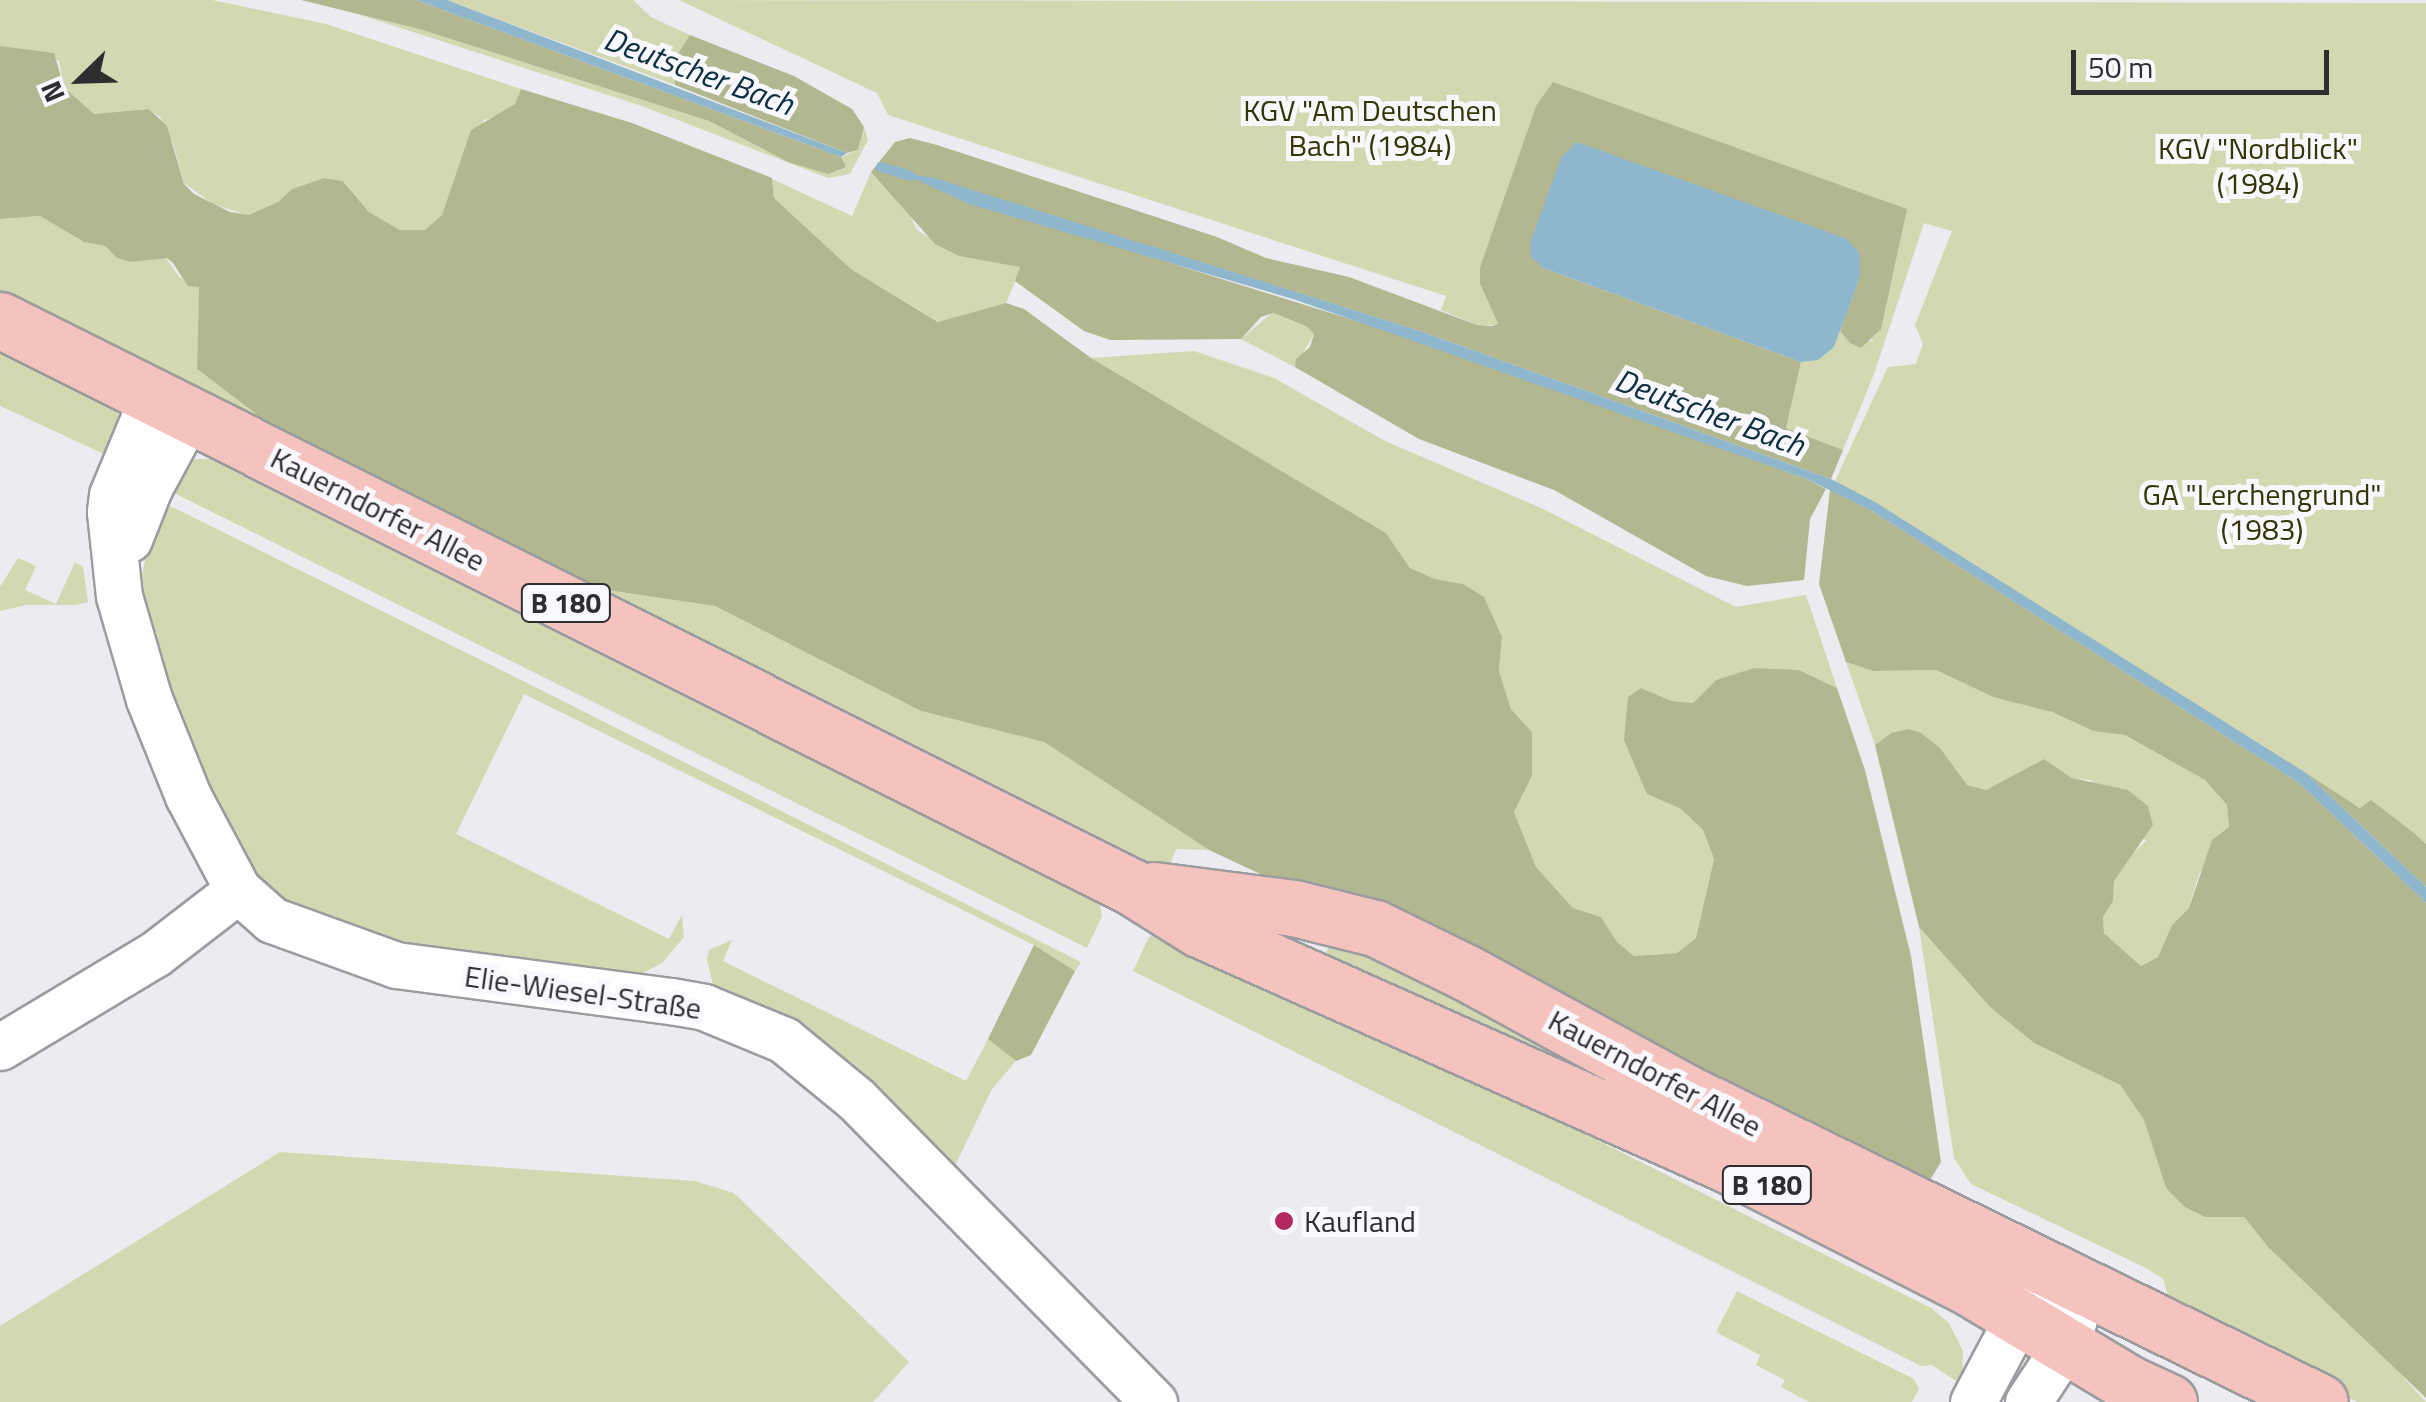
<!DOCTYPE html>
<html>
<head>
<meta charset="utf-8">
<style>
  body { margin:0 }
  #map { position:relative; width:2426px; height:1402px; overflow:hidden; background:#ebebf0; font-family:"Titillium Web",sans-serif }
  div>[style] { position:absolute }
  [style*='--x'] { left:calc(var(--x)*1px); top:calc(var(--y)*1px); width:calc(var(--w)*1px); rotate:calc(var(--a)*1deg) }
  .green>* { inset:0; background:#d4d8b1 }
  .forest>* { inset:0; background:#b3b78f }
  .water>* { inset:0; background:#8eb6cd }
  .stream>* { height:10px; margin:-5px; padding:0 5px; transform-origin:5px; border-radius:5px; background:#8eb6cd }
  .roads { filter:drop-shadow(2px 0 #9b9ca0) drop-shadow(-2px 0 #9b9ca0) drop-shadow(0 2px #9b9ca0) drop-shadow(0 -2px #9b9ca0) }
  .minor>* { height:45px; margin:-22.5px; padding:0 22.5px; transform-origin:22.5px; border-radius:22.5px; background:#fff }
  .major>* { height:55px; margin:-27.5px; padding:0 27.5px; transform-origin:27.5px; border-radius:27.5px; background:#f4c3be }
  .dots>* { width:28px; height:28px; translate:-50% -50%; box-sizing:border-box; border:5px solid #f8f8fe; border-radius:50% }
  span { translate:-50% -50%; white-space:nowrap; text-align:center; line-height:1.15; -webkit-text-stroke:10px #f8f8fe; paint-order:stroke }
  .shield-label span { padding:2px 8px; background:#f8f8fe; border:2px solid; border-radius:8px; -webkit-text-stroke-width:0 }
  .shield-label { font-size:28px; color:#2e2e30; font-weight:700 }
  .park-label { font-size:30px; color:#333503 }
  .street-label { font-size:30px; color:#2e2e30 }
  .poi-label { font-size:30px; color:#2e2e30 }
  .left { translate:0 -50%; text-align:left }
  .water-label { font-size:32px; color:#0c2f41; font-style:italic }
  .north { position:absolute; left:30px; top:30px; width:100px; height:100px; -webkit-text-stroke:8px #f8f8fe; paint-order:stroke; rotate:247deg; font-size:28px; font-weight:700; line-height:40px; text-align:center; color:#2e2e30 }
  .north::after { content:''; display:block; margin:auto; width:35px; height:45px; background:#2e2e30; clip-path:polygon(50% 0,100% 100%,50% 72%,0 100%) }
  .scale { position:absolute; left:2071px; top:50px; width:258px; height:45px; box-sizing:border-box; border:5px solid #2e2e30; border-top:0; padding-left:12px; font-size:30px; line-height:35px; white-space:nowrap; color:#2e2e30; -webkit-text-stroke:8px #f8f8fe; paint-order:stroke }
</style>
</head>
<body>
<div id="map">
  <div class="green">
    <div style="clip-path:polygon(0 0,212px 0,326px 24px,521px 89px,515px 104px,500px 116px,484px 120px,442px 215px,425px 231px,400px 230px,369px 212px,344px 181px,324px 178px,292px 189px,278px 202px,249px 216px,213px 204px,184px 183px,173px 143px,160px 117px,149px 109px,94px 114px,64px 87px,59px 61px,0 46px)"></div>
    <div style="clip-path:polygon(447px 0,633px 0,651px 17px,690px 35px,675px 58px,675px 85px)"></div>
    <div style="clip-path:polygon(679px 0,2426px 3px,2426px 844px,2371px 801px,2361px 808px,1835px 481px,1888px 367px,1916px 364px,1923px 344px,1915px 325px,1952px 231px,1924px 223px,1874px 374px,1843px 450px,1786px 428px,1801px 362px,1818px 360px,1834px 347px,1840px 331px,1850px 343px,1873px 341px,1536px 106px,1480px 267px,1480px 284px,1498px 325px,1477px 325px,1441px 310px,1446px 296px,888px 115px,877px 93px)"></div>
    <div style="clip-path:polygon(357px 14px,419px 29px,709px 121px,788px 162px,846px 167px,841px 157px,858px 150px,864px 127px,868px 140px,850px 174px,828px 178px,639px 105px)"></div>
    <div style="clip-path:polygon(871px 172px,907px 209px,917px 230px,959px 256px,1021px 267px,1006px 303px,939px 322px,851px 269px,774px 198px,772px 179px,852px 216px)"></div>
    <div style="clip-path:polygon(40px 216px,84px 242px,105px 246px,117px 258px,166px 258px,179px 277px,199px 287px,197px 369px,255px 413px,266px 432px,0 298px,0 219px)"></div>
    <div style="clip-path:polygon(1272px 313px,1306px 326px,1314px 334px,1295px 367px,1241px 339px)"></div>
    <div style="clip-path:polygon(0 341px,113px 402px,120px 419px,115px 459px,0 406px)"></div>
    <div style="clip-path:polygon(1194px 351px,1274px 378px,1385px 441px,1541px 508px,1736px 607px,1806px 595px,1837px 688px,1799px 670px,1716px 680px,1693px 703px,1672px 701px,1641px 688px,1647px 794px,1681px 809px,1703px 830px,1714px 859px,1696px 938px,1677px 953px,1634px 956px,1617px 942px,1601px 917px,1573px 908px,1536px 867px,1514px 812px,1532px 776px,1532px 732px,1511px 709px,1499px 671px,1502px 637px,1463px 584px,1435px 579px,1410px 568px,1386px 533px,1091px 358px)"></div>
    <div style="clip-path:polygon(186px 459px,238px 459px,1097px 890px,1102px 916px,1087px 948px,164px 488px)"></div>
    <div style="clip-path:polygon(158px 500px,521px 680px,1081px 962px,1075px 971px,1034px 945px,524px 694px,456px 834px,669px 939px,682px 915px,684px 937px,662px 963px,628px 981px,406px 945px,278px 900px,230px 845px,183px 748px,147px 613px,142px 575px)"></div>
    <div style="clip-path:polygon(18px 558px,36px 566px,25px 590px,56px 604px,75px 562px,83px 567px,88px 602px,75px 605px,26px 605px,0 611px,0 587px)"></div>
    <div style="clip-path:polygon(580px 586px,715px 606px,921px 711px,1044px 742px,1209px 850px,1176px 849px,1166px 876px)"></div>
    <div style="clip-path:polygon(1846px 662px,1874px 671px,1936px 670px,1993px 697px,2052px 712px,2093px 731px,2125px 735px,2205px 780px,2227px 805px,2229px 827px,2199px 874px,2189px 908px,2172px 925px,2158px 957px,2141px 966px,2104px 933px,2103px 917px,2113px 901px,2114px 881px,2128px 858px,2146px 841px,2091px 780px,2072px 778px,2044px 759px,1986px 790px,1967px 785px,1954px 773px,1940px 748px,1891px 733px,1875px 745px)"></div>
    <div style="clip-path:polygon(1919px 927px,1990px 1007px,2034px 1043px,2120px 1085px,2144px 1120px,2166px 1188px,2205px 1217px,2244px 1217px,2268px 1247px,2368px 1338px,2426px 1402px,2358px 1402px,2174px 1315px,2163px 1279px,2146px 1268px,1971px 1184px,1954px 1158px)"></div>
    <div style="clip-path:polygon(1180px 930px,1931px 1308px,1949px 1323px,1963px 1351px,1962px 1385px,1932px 1365px,1921px 1366px,1133px 971px,1149px 937px)"></div>
    <div style="clip-path:polygon(732px 940px,723px 961px,966px 1081px,988px 1039px,1016px 1061px,992px 1089px,951px 1174px,714px 989px,707px 960px,709px 950px)"></div>
    <div style="clip-path:polygon(1340px 942px,1522px 1031px,1889px 1213px,1325px 956px,1329px 946px)"></div>
    <div style="clip-path:polygon(280px 1152px,695px 1181px,734px 1193px,909px 1362px,873px 1402px,0 1402px,0 1326px)"></div>
    <div style="clip-path:polygon(1737px 1291px,1914px 1379px,1919px 1389px,1912px 1402px,1809px 1402px,1781px 1387px,1785px 1380px,1756px 1365px,1760px 1355px,1716px 1332px)"></div>
  </div>
  <div class="forest">
    <div style="clip-path:polygon(301px 0,416px 0,841px 157px,846px 167px,828px 174px,788px 162px,709px 121px,419px 29px)"></div>
    <div style="clip-path:polygon(690px 35px,794px 76px,852px 109px,864px 127px,858px 150px,847px 153px,675px 85px,675px 58px)"></div>
    <div style="clip-path:polygon(0 46px,54px 53px,64px 87px,94px 114px,149px 109px,167px 126px,184px 184px,194px 194px,230px 212px,249px 215px,278px 202px,292px 189px,324px 178px,343px 181px,369px 212px,400px 230px,425px 230px,442px 215px,471px 130px,515px 104px,521px 89px,632px 123px,772px 178px,774px 198px,851px 269px,938px 322px,1006px 303px,1024px 309px,1091px 358px,1386px 533px,1410px 568px,1435px 579px,1463px 584px,1484px 597px,1502px 637px,1499px 671px,1511px 709px,1532px 732px,1532px 776px,1514px 812px,1536px 867px,1573px 908px,1601px 917px,1617px 942px,1634px 956px,1677px 953px,1696px 938px,1714px 859px,1703px 830px,1681px 809px,1647px 794px,1624px 740px,1628px 697px,1641px 688px,1672px 701px,1693px 703px,1716px 680px,1754px 668px,1799px 670px,1837px 688px,1865px 770px,1911px 956px,1941px 1162px,1927px 1185px,1292px 889px,1209px 850px,1044px 742px,921px 711px,715px 606px,580px 586px,266px 432px,255px 413px,197px 369px,199px 287px,188px 286px,173px 263px,167px 258px,130px 262px,117px 258px,105px 246px,84px 242px,40px 216px,0 219px)"></div>
    <div style="clip-path:polygon(1553px 82px,1907px 209px,1881px 329px,1861px 348px,1850px 343px,1840px 331px,1860px 276px,1543px 268px,1801px 362px,1786px 428px,1843px 450px,1831px 479px,1417px 330px,1044px 213px,1039px 222px,1427px 343px,1807px 479px,1826px 489px,1810px 519px,1804px 580px,1747px 586px,1706px 576px,1554px 490px,1419px 439px,1295px 367px,1296px 359px,1310px 347px,1314px 334px,1306px 326px,1273px 313px,1261px 317px,1241px 339px,1110px 340px,1084px 331px,1015px 281px,1020px 267px,959px 256px,935px 244px,871px 172px,895px 142px,910px 138px,937px 145px,1217px 237px,1266px 258px,1349px 277px,1477px 325px,1492px 326px,1498px 324px,1480px 284px,1480px 267px,1536px 106px)"></div>
    <div style="clip-path:polygon(1830px 490px,1872px 511px,2299px 783px,2426px 903px,2426px 1398px,2268px 1247px,2244px 1217px,2205px 1217px,2185px 1207px,2166px 1188px,2144px 1120px,2120px 1085px,2034px 1043px,1990px 1007px,1919px 927px,1875px 745px,1891px 733px,1909px 729px,1921px 733px,1940px 748px,1967px 785px,1986px 790px,2044px 759px,2072px 778px,2128px 790px,2148px 806px,2153px 825px,2114px 881px,2113px 901px,2103px 917px,2104px 933px,2141px 966px,2158px 957px,2172px 925px,2189px 908px,2212px 840px,2229px 827px,2227px 805px,2205px 780px,2125px 735px,2093px 731px,2052px 712px,1993px 697px,1936px 670px,1873px 671px,1846px 662px,1819px 584px)"></div>
    <div style="clip-path:polygon(2306px 773px,2360px 808px,2371px 800px,2414px 833px,2426px 844px,2426px 887px)"></div>
    <div style="clip-path:polygon(1034px 945px,1075px 971px,1031px 1055px,1016px 1061px,988px 1039px)"></div>
  </div>
  <div class="water">
    <div style="clip-path:polygon(416px 0,447px 0,847px 153px,841px 157px)"></div>
    <div style="clip-path:polygon(1577px 142px,1847px 239px,1860px 254px,1860px 277px,1834px 347px,1818px 360px,1801px 362px,1543px 268px,1531px 257px,1531px 240px,1561px 158px)"></div>
    <div style="clip-path:polygon(902px 173px,935px 178px,1417px 330px,1831px 479px,1875px 502px,2306px 773px,2426px 887px,2426px 903px,2299px 783px,1872px 511px,1807px 479px,1293px 299px,969px 204px)"></div>
  </div>
  <div class="stream">
    <div style="--x:881;--y:167;--w:31;--a:17"></div>
  </div>
  <div class="roads">
    <div class="minor">
      <div style="--x:153;--y:396;--w:107;--a:112.5"></div>
      <div style="--x:112;--y:495;--w:17;--a:97"></div>
      <div style="--x:110;--y:512;--w:84;--a:83.9"></div>
      <div style="--x:119;--y:596;--w:107;--a:73.8"></div>
      <div style="--x:149;--y:699;--w:105;--a:68.1"></div>
      <div style="--x:188;--y:796;--w:106;--a:62"></div>
      <div style="--x:238;--y:890;--w:45;--a:41.4"></div>
      <div style="--x:272;--y:920;--w:132;--a:19.9"></div>
      <div style="--x:396;--y:965;--w:277;--a:7.5"></div>
      <div style="--x:671;--y:1001;--w:34;--a:10"></div>
      <div style="--x:704;--y:1007;--w:87;--a:22.4"></div>
      <div style="--x:784;--y:1040;--w:94;--a:39.4"></div>
      <div style="--x:857;--y:1100;--w:424;--a:45.5"></div>
      <div style="--x:129;--y:539;--w:55;--a:-68.6"></div>
      <div style="--x:149;--y:488;--w:84;--a:-61.6"></div>
      <div style="--x:0;--y:1047;--w:181;--a:-31"></div>
      <div style="--x:155;--y:954;--w:105;--a:-37.6"></div>
      <div style="--x:1973;--y:1402;--w:96;--a:-62.1"></div>
      <div style="--x:2018;--y:1317;--w:41;--a:-43"></div>
      <div style="--x:2048;--y:1289;--w:23;--a:-18"></div>
      <div style="--x:2070;--y:1282;--w:37;--a:84"></div>
      <div style="--x:2074;--y:1319;--w:28;--a:108"></div>
      <div style="--x:2065;--y:1346;--w:67;--a:123.5"></div>
    </div>
    <div class="major">
      <div style="--x:0;--y:320;--w:1266;--a:26.61"></div>
      <div style="--x:1132;--y:887;--w:79;--a:32.1"></div>
      <div style="--x:1199;--y:929;--w:577;--a:24.03"></div>
      <div style="--x:1726;--y:1164;--w:268;--a:26.9"></div>
      <div style="--x:1965;--y:1285;--w:192;--a:31"></div>
      <div style="--x:2130;--y:1384;--w:43;--a:24.8"></div>
      <div style="--x:1154;--y:890;--w:141;--a:7.3"></div>
      <div style="--x:1294;--y:908;--w:83;--a:13.9"></div>
      <div style="--x:1375;--y:928;--w:102;--a:26.1"></div>
      <div style="--x:1467;--y:973;--w:251;--a:28.6"></div>
      <div style="--x:1687;--y:1093;--w:704;--a:26.02"></div>
    </div>
  </div>
  <div class="dots">
    <div style="left:1284px;top:1221px;background:#b42861"></div>
  </div>
  <div class="shield-label">
    <span style="left:566px;top:603px">B 180</span>
    <span style="left:1767px;top:1185px">B 180</span>
  </div>
  <div class="park-label">
    <span style="left:1370px;top:127px">KGV "Am Deutschen<br>Bach" (1984)</span>
    <span style="left:2258px;top:165px">KGV "Nordblick"<br>(1984)</span>
    <span style="left:2262px;top:511px">GA "Lerchengrund"<br>(1983)</span>
  </div>
  <div class="street-label">
    <span style="left:378px;top:509px;rotate:27deg">Kauerndorfer Allee</span>
    <span style="left:583px;top:992px;rotate:8deg">Elie-Wiesel-Straße</span>
    <span style="left:1655px;top:1073px;rotate:28deg">Kauerndorfer Allee</span>
  </div>
  <div class="poi-label">
    <span class="left" style="left:1304px;top:1221px">Kaufland</span>
  </div>
  <div class="water-label">
    <span style="left:699px;top:71px;rotate:20deg">Deutscher Bach</span>
    <span style="left:1710px;top:412px;rotate:20deg">Deutscher Bach</span>
  </div>
  <div class="north">N</div>
  <div class="scale">50 m</div>
</div>
</body>
</html>
